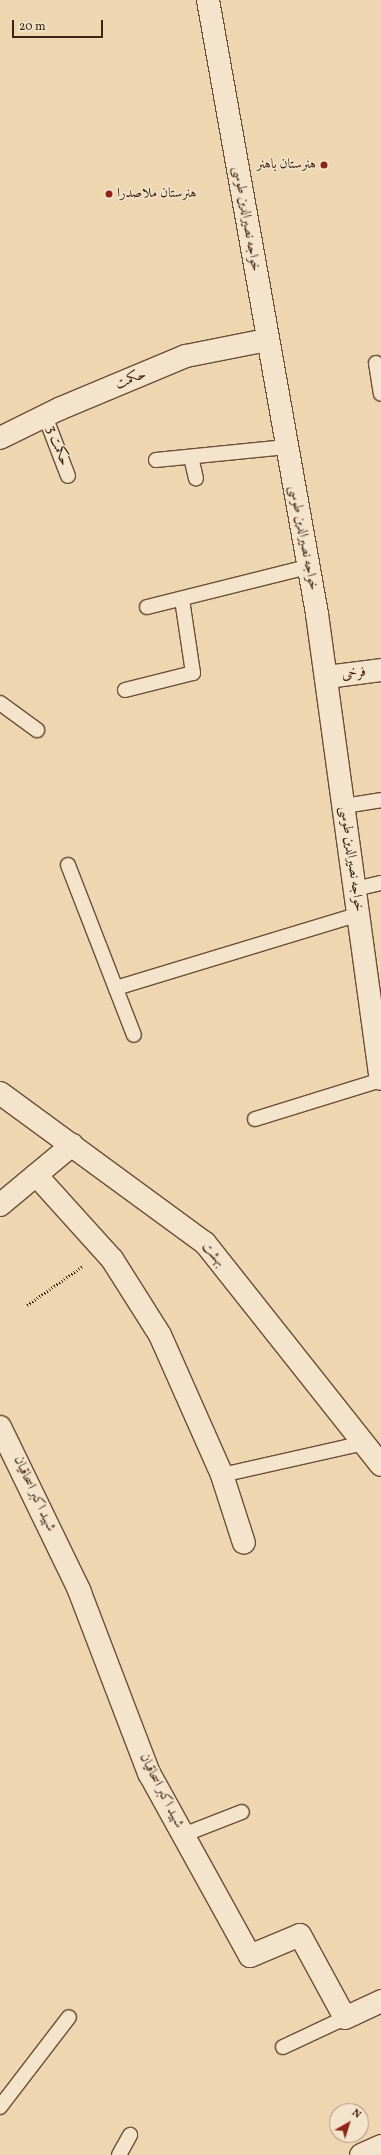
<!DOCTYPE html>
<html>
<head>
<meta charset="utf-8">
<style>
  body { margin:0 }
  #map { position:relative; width:381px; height:2155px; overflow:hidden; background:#eed6b1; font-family:Vollkorn,Amiri,serif }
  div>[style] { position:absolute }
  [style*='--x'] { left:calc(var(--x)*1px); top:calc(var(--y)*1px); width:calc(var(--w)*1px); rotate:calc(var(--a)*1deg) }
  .path>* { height:2.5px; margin-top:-1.25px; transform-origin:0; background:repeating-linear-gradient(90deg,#3f2210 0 1px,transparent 0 3px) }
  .roads { filter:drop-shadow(1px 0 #6b4f38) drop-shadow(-1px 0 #6b4f38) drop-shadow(0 1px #6b4f38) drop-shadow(0 -1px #6b4f38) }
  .service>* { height:14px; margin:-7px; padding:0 7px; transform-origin:7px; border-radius:7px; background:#f4e4cc }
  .minor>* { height:22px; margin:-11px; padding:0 11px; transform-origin:11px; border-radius:11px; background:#f4e4cc }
  .tertiary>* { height:22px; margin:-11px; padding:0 11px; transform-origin:11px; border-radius:11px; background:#f4e4cc }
  .dots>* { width:11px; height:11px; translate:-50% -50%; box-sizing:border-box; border:2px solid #f4e4cc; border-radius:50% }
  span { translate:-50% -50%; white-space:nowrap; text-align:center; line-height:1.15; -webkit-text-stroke:3px #f4e4cc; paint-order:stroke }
  .poi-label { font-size:14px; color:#3f2210 }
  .right { translate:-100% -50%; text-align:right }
  .left { translate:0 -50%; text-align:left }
  .street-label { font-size:14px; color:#3f2210 }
  .north { position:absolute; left:329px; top:2103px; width:40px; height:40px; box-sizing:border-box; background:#f4e4cc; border:1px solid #ac9681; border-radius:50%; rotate:39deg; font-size:11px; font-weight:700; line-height:16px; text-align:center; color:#3f2210 }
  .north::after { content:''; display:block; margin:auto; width:14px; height:18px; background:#8f2418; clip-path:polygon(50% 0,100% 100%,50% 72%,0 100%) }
  .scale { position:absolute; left:12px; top:20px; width:91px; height:18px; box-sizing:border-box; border:2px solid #3f2210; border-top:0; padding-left:5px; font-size:12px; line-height:14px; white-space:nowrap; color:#3f2210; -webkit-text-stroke:3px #f4e4cc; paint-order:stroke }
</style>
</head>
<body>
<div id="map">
  <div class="path">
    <div style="--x:27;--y:1305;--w:68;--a:-34.9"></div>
  </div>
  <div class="roads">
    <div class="service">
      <div style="--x:376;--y:363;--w:31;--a:81"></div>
      <div style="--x:45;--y:416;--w:64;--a:69"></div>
      <div style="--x:191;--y:457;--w:22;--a:77"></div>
      <div style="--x:156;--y:460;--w:131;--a:-5.7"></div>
      <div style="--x:147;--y:607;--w:166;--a:-14"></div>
      <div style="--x:125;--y:690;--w:70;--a:-14"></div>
      <div style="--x:193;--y:673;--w:75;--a:-98.5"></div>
      <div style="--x:0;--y:703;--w:46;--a:36.1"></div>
      <div style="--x:344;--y:806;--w:37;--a:-9"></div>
      <div style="--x:68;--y:865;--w:182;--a:68.8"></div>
      <div style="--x:355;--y:889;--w:27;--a:-13"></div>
      <div style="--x:116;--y:988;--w:254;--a:-16.9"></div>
      <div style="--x:255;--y:1119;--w:132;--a:-17.2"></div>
      <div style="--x:222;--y:1475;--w:146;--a:-12.7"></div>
      <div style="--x:183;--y:1835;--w:63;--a:-21.3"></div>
      <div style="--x:283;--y:2047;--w:68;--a:-25.1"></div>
      <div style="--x:0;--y:2107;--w:113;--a:-52.5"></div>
      <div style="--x:119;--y:2155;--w:23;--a:-61"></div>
    </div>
    <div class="minor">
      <div style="--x:208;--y:0;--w:624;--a:79.93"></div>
      <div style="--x:317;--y:614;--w:469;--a:82.2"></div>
      <div style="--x:0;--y:438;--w:66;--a:-26.2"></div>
      <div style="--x:59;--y:409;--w:138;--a:-22.7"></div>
      <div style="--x:186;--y:356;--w:83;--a:-11.2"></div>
      <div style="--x:327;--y:677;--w:54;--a:-7.4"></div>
      <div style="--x:36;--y:1175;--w:113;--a:47.9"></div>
      <div style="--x:112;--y:1259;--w:90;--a:57.7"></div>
      <div style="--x:160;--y:1335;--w:153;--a:66.1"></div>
      <div style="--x:222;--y:1475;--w:71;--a:72.1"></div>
      <div style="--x:0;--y:1205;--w:94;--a:-39.8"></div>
      <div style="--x:0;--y:1427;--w:181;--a:64.1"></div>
      <div style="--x:79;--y:1590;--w:196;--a:69.1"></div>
      <div style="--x:149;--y:1773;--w:209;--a:61.1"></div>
      <div style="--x:250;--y:1956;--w:54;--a:-22.8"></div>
      <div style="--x:300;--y:1935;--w:94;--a:61.5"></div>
      <div style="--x:345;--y:2018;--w:40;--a:-25"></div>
      <div style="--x:361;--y:2155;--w:22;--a:-24"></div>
    </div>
    <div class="tertiary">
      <div style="--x:0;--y:1093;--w:254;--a:36.2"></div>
      <div style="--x:205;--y:1243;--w:283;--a:51.6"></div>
    </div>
  </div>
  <div class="dots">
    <div style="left:324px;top:165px;background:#8f2418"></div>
    <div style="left:109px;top:194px;background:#8f2418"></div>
  </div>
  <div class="poi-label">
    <span class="right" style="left:316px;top:165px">هنرستان باهنر</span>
    <span class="left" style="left:117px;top:194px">هنرستان ملاصدرا</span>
  </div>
  <div class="street-label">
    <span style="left:246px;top:219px;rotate:80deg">خواجه نصیرالدین طوسی</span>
    <span style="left:131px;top:380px;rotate:-22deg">حکمت</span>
    <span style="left:57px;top:446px;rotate:69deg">حکمت 3</span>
    <span style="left:303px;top:538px;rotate:79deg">خواجه نصیرالدین طوسی</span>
    <span style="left:354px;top:674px;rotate:-7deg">فرخی</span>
    <span style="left:351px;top:859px;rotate:82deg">خواجه نصیرالدین طوسی</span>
    <span style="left:213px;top:1255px;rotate:49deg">بهشت</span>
    <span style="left:34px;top:1494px;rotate:65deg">شهید اکبر اسحاقیان</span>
    <span style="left:161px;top:1791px;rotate:63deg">شهید اکبر اسحاقیان</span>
  </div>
  <div class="north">N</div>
  <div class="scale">20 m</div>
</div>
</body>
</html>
